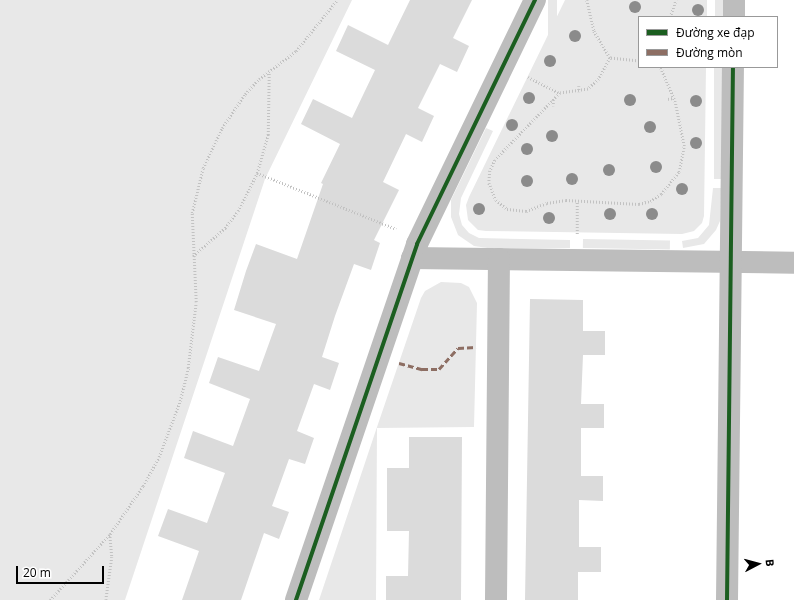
<!DOCTYPE html>
<html>
<head>
<meta charset="utf-8">
<style>
  body { margin:0 }
  #map { position:relative; width:794px; height:600px; overflow:hidden; background:#fff; font-family:"Open Sans",sans-serif }
  div>[style] { position:absolute }
  [style*='--x'] { left:calc(var(--x)*1px); top:calc(var(--y)*1px); width:calc(var(--w)*1px); rotate:calc(var(--a)*1deg) }
  .green>* { inset:0; background:#e8e8e8; transform-origin:0 0 }
  .building>* { inset:0; background:#dbdbdb }
  .path>* { height:2.5px; margin-top:-1.25px; transform-origin:0; background:repeating-linear-gradient(90deg,#c2c2c2 0 1px,transparent 0 3px) }
  .street>* { height:22px; margin:-11px; padding:0 11px; transform-origin:11px; border-radius:11px; background:#bdbdbd }
  .quiet>* { height:3px; margin-top:-1.5px; transform-origin:0; background:repeating-linear-gradient(90deg,#8d6e63 0 6px,transparent 0 9px) }
  .cycleway>* { height:4px; margin:-2px; padding:0 2px; transform-origin:2px; border-radius:2px; background:#1b5e20 }
  .trees>* { width:12px; height:12px; margin:-6px; border-radius:50%; background:#8b8b8b }
  span { translate:-50% -50%; white-space:nowrap; text-align:center; line-height:1.15; -webkit-text-stroke:3.5px #fff; paint-order:stroke }
  .legend { position:absolute; left:638px; top:16px; width:140px; height:52px; box-sizing:border-box; background:#fff; border:1px solid #999; margin:0; padding:5px 7px; list-style:none; font-size:12px; color:#000 }
  .legend li { display:flex; align-items:center; gap:8px; height:20px }
  .legend b { width:20px; border:1px solid #999 }
  .north { position:absolute; left:738px; top:544px; width:40px; height:40px; -webkit-text-stroke:3px #fff; paint-order:stroke; rotate:84deg; font-size:11px; font-weight:700; line-height:16px; text-align:center; color:#000 }
  .north::after { content:''; display:block; margin:auto; width:14px; height:18px; background:#000; clip-path:polygon(50% 0,100% 100%,50% 72%,0 100%) }
  .scale { position:absolute; left:16px; top:566px; width:88px; height:18px; box-sizing:border-box; border:2px solid #000; border-top:0; padding-left:5px; font-size:12px; line-height:14px; white-space:nowrap; color:#000; -webkit-text-stroke:3px #fff; paint-order:stroke }
</style>
</head>
<body>
<div id="map">
  <div class="green">
    <div style="clip-path:polygon(0 0,352px 0,265px 179px,125px 600px,0 600px)"></div>
    <div style="left:548px;top:0;width:9px;height:131px"></div>
    <div style="clip-path:polygon(565px 0,707px 0,707px 17px,639px 17px,639px 67px,706px 67px,704px 216px,702px 223px,694px 231px,682px 234px,486px 231px,478px 230px,468px 220px,466px 205px,469px 197px)"></div>
    <div style="left:715px;top:0;width:8px;height:17px"></div>
    <div style="left:714px;top:67px;width:8px;height:112px"></div>
    <div style="clip-path:polygon(486px 128px,493px 131px,461px 198px,459px 214px,462px 225px,469px 233px,479px 238px,570px 240px,570px 248px,488px 248px,474px 246px,458px 235px,451px 217px,451px 200px)"></div>
    <div style="clip-path:polygon(713px 188px,721px 188px,720px 221px,716px 230px,704px 244px,683px 248px,682px 241px,698px 238px,709px 225px)"></div>
    <div style="left:583px;top:239px;width:87px;height:9px;rotate:1deg"></div>
    <div style="clip-path:polygon(441px 282px,461px 283px,469px 287px,477px 303px,474px 427px,377px 428px,376px 600px,319px 600px,377px 427px,421px 298px,425px 291px)"></div>
  </div>
  <div class="building">
    <div style="clip-path:polygon(410px 0,472px 0,453px 38px,469px 46px,457px 72px,440px 64px,418px 108px,434px 116px,422px 142px,406px 134px,383px 182px,399px 190px,374px 240px,380px 243px,371px 270px,354px 264px,335px 316px,322px 357px,339px 363px,330px 390px,314px 384px,297px 431px,314px 438px,305px 464px,289px 459px,272px 506px,289px 512px,279px 539px,264px 533px,241px 600px,182px 600px,199px 551px,158px 536px,168px 509px,207px 523px,225px 473px,184px 458px,193px 431px,233px 446px,250px 399px,209px 383px,218px 357px,259px 371px,276px 324px,234px 310px,246px 271px,256px 244px,297px 259px,323px 184px,321px 183px,340px 144px,301px 124px,313px 99px,352px 118px,375px 70px,336px 51px,348px 25px,388px 45px)"></div>
    <div style="clip-path:polygon(530px 299px,583px 300px,583px 331px,605px 331px,605px 355px,583px 355px,581px 404px,604px 404px,604px 428px,581px 428px,581px 476px,603px 476px,603px 501px,579px 500px,579px 547px,601px 547px,601px 572px,578px 572px,578px 600px,525px 600px)"></div>
    <div style="clip-path:polygon(409px 437px,462px 437px,461px 600px,386px 600px,386px 576px,408px 576px,409px 531px,387px 531px,387px 468px,409px 468px)"></div>
  </div>
  <div class="path">
    <div style="--x:587;--y:0;--w:32;--a:77"></div>
    <div style="--x:594;--y:31;--w:31;--a:59"></div>
    <div style="--x:670;--y:17;--w:18;--a:-71"></div>
    <div style="--x:639;--y:61;--w:29;--a:-174"></div>
    <div style="--x:610;--y:58;--w:24;--a:118"></div>
    <div style="--x:599;--y:79;--w:15;--a:138"></div>
    <div style="--x:588;--y:89;--w:28;--a:172"></div>
    <div style="--x:560;--y:93;--w:93;--a:134.1"></div>
    <div style="--x:495;--y:160;--w:12;--a:114"></div>
    <div style="--x:490;--y:171;--w:12;--a:95"></div>
    <div style="--x:489;--y:183;--w:18;--a:68"></div>
    <div style="--x:496;--y:200;--w:14;--a:39"></div>
    <div style="--x:507;--y:209;--w:19;--a:6"></div>
    <div style="--x:526;--y:211;--w:22;--a:-21"></div>
    <div style="--x:547;--y:203;--w:19;--a:-9"></div>
    <div style="--x:566;--y:200;--w:73;--a:3.1"></div>
    <div style="--x:639;--y:204;--w:11;--a:-15"></div>
    <div style="--x:650;--y:201;--w:13;--a:-32"></div>
    <div style="--x:661;--y:194;--w:28;--a:-51"></div>
    <div style="--x:679;--y:172;--w:26;--a:-79"></div>
    <div style="--x:684;--y:146;--w:45;--a:-101.6"></div>
    <div style="--x:675;--y:102;--w:38;--a:-113"></div>
    <div style="--x:528;--y:77;--w:36;--a:27"></div>
    <div style="--x:579;--y:86;--w:6;--a:90"></div>
    <div style="--x:668;--y:99;--w:5;--a:-11"></div>
    <div style="--x:553;--y:100;--w:6;--a:81"></div>
    <div style="--x:257;--y:173;--w:150;--a:21.9"></div>
    <div style="--x:577;--y:234;--w:33;--a:-90"></div>
    <div style="--x:193;--y:256;--w:43;--a:-41.2"></div>
    <div style="--x:225;--y:228;--w:21;--a:-53"></div>
    <div style="--x:238;--y:211;--w:42;--a:-63.4"></div>
    <div style="--x:257;--y:173;--w:40;--a:-74"></div>
    <div style="--x:268;--y:135;--w:62;--a:-89.1"></div>
    <div style="--x:110;--y:534;--w:58;--a:-55.5"></div>
    <div style="--x:143;--y:486;--w:33;--a:-61"></div>
    <div style="--x:159;--y:457;--w:60;--a:-69.4"></div>
    <div style="--x:180;--y:401;--w:34;--a:-76"></div>
    <div style="--x:188;--y:368;--w:66;--a:-83.1"></div>
    <div style="--x:196;--y:302;--w:89;--a:-92.6"></div>
    <div style="--x:192;--y:213;--w:46;--a:-76.3"></div>
    <div style="--x:203;--y:168;--w:44;--a:-64.6"></div>
    <div style="--x:222;--y:128;--w:41;--a:-55.9"></div>
    <div style="--x:245;--y:94;--w:21;--a:-47"></div>
    <div style="--x:259;--y:79;--w:46;--a:-37.1"></div>
    <div style="--x:296;--y:51;--w:65;--a:-51.2"></div>
    <div style="--x:50;--y:600;--w:89;--a:-47.7"></div>
    <div style="--x:110;--y:534;--w:23;--a:85"></div>
    <div style="--x:112;--y:557;--w:43;--a:97.9"></div>
  </div>
  <div class="street">
    <div style="--x:734;--y:17;--w:17;--a:-90"></div>
    <div style="--x:412;--y:258;--w:382;--a:0.7"></div>
    <div style="--x:296;--y:600;--w:376;--a:-71.2"></div>
    <div style="--x:417;--y:244;--w:271;--a:-64.2"></div>
    <div style="--x:496;--y:600;--w:341;--a:-89.5"></div>
    <div style="--x:727;--y:600;--w:533;--a:-89.36"></div>
  </div>
  <div class="quiet">
    <div style="--x:399;--y:363;--w:24;--a:15"></div>
    <div style="--x:422;--y:369;--w:17;--a:0"></div>
    <div style="--x:439;--y:369;--w:28;--a:-48"></div>
    <div style="--x:458;--y:348;--w:18;--a:-3"></div>
  </div>
  <div class="cycleway">
    <div style="--x:296;--y:600;--w:376;--a:-71.2"></div>
    <div style="--x:417;--y:244;--w:271;--a:-64.2"></div>
    <div style="--x:727;--y:600;--w:533;--a:-89.36"></div>
  </div>
  <div class="trees">
    <div style="left:635px;top:7px"></div>
    <div style="left:698px;top:10px"></div>
    <div style="left:575px;top:36px"></div>
    <div style="left:550px;top:61px"></div>
    <div style="left:529px;top:98px"></div>
    <div style="left:630px;top:100px"></div>
    <div style="left:696px;top:101px"></div>
    <div style="left:512px;top:125px"></div>
    <div style="left:650px;top:127px"></div>
    <div style="left:552px;top:136px"></div>
    <div style="left:696px;top:143px"></div>
    <div style="left:527px;top:149px"></div>
    <div style="left:656px;top:167px"></div>
    <div style="left:609px;top:170px"></div>
    <div style="left:572px;top:179px"></div>
    <div style="left:527px;top:181px"></div>
    <div style="left:682px;top:189px"></div>
    <div style="left:479px;top:209px"></div>
    <div style="left:610px;top:214px"></div>
    <div style="left:652px;top:214px"></div>
    <div style="left:549px;top:218px"></div>
  </div>
  <ul class="legend">
  <li><b style="height:5px;background:#1b5e20"></b>Đường xe đạp</li>
  <li><b style="height:5px;background:#8d6e63"></b>Đường mòn</li>
  </ul>
  <div class="north">B</div>
  <div class="scale">20 m</div>
</div>
</body>
</html>
